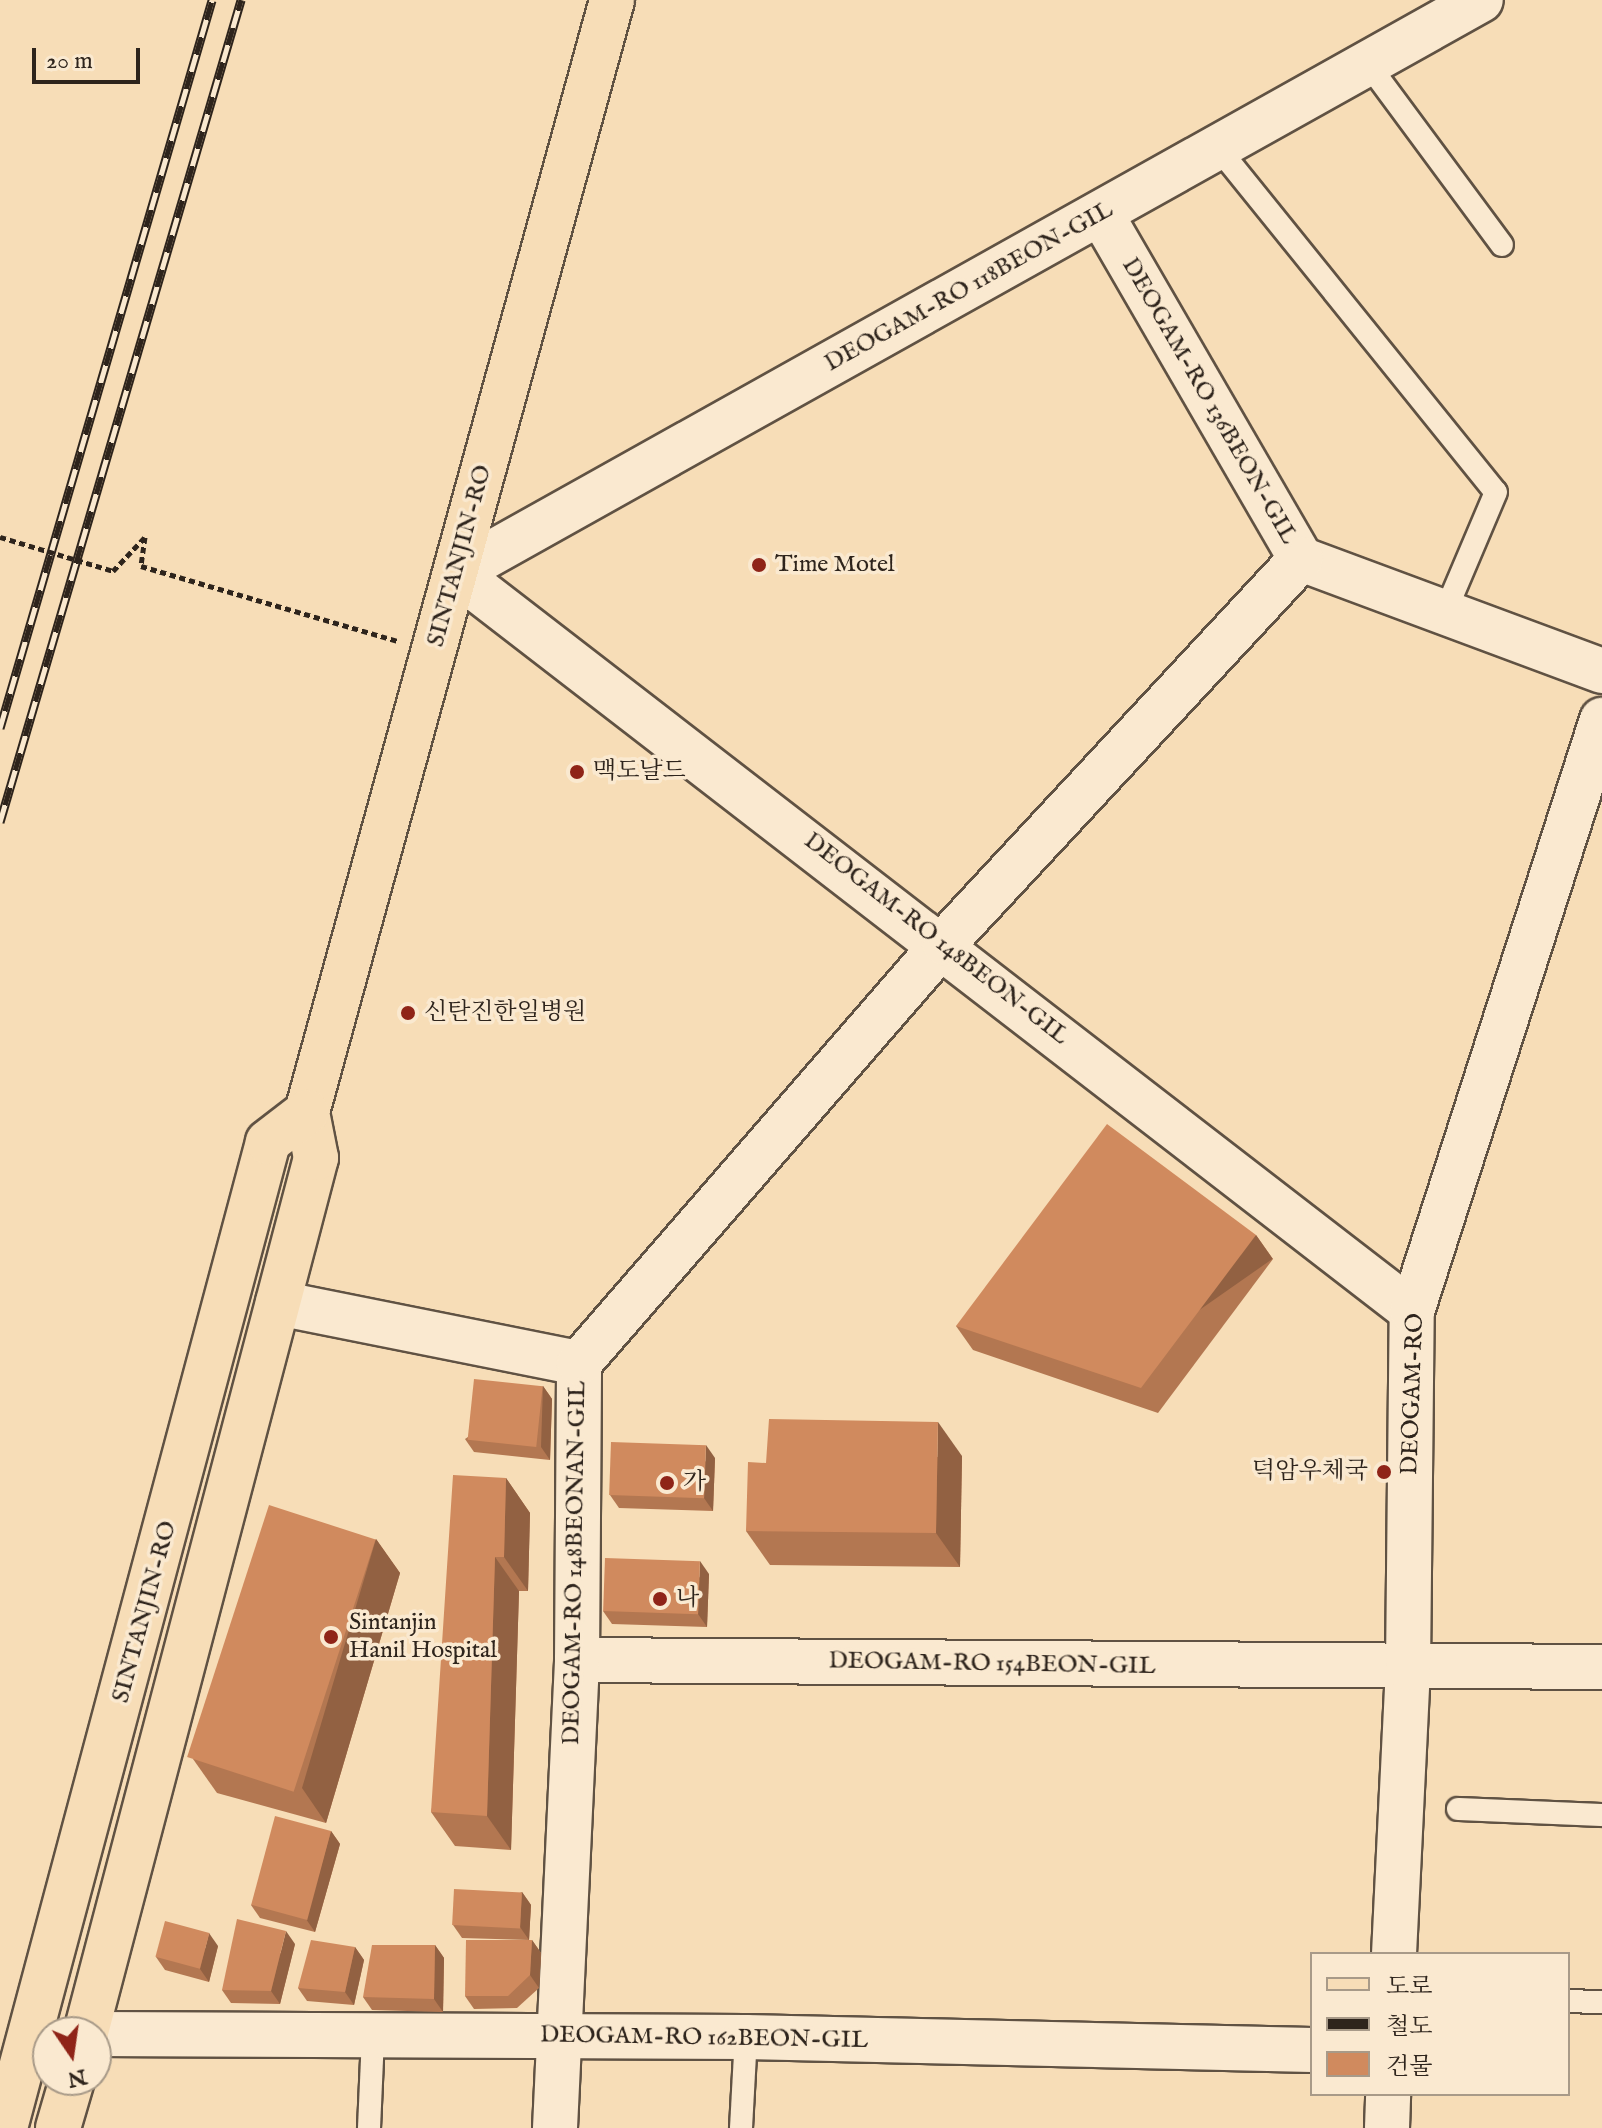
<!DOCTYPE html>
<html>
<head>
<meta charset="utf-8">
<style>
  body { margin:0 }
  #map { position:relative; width:1602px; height:2128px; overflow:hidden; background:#f7ddb7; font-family:"IM FELL English","Noto Serif KR",serif }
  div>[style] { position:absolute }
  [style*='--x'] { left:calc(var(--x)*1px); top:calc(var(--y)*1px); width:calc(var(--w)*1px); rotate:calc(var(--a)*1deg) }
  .path>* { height:5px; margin-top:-2.5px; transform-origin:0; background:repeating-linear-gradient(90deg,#2e241c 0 6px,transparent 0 10px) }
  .roads { filter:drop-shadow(2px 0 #605243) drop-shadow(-2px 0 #605243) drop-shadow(0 2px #605243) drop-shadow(0 -2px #605243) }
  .lane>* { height:22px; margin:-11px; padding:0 11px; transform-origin:11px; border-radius:11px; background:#fae9d0 }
  .street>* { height:44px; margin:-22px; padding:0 22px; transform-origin:22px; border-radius:22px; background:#fae9d0 }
  .secondary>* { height:44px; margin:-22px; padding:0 22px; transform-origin:22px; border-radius:22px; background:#fae9d0 }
  .primary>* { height:44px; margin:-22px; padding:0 22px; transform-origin:22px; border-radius:22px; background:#f7ddb7 }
  .rail>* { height:9px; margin-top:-4.5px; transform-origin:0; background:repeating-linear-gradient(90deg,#fae9d0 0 18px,#2e241c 0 36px); box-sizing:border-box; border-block:2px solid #2e241c }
  .path-bridge>* { height:5px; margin-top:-2.5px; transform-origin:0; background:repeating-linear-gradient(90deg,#2e241c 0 6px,transparent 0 10px) }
  .wall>* { inset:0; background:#b37751 }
  .shaded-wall>* { inset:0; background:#926142; transform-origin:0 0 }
  .building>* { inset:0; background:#d08a5e; transform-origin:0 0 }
  .dots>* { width:22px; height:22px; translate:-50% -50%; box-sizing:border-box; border:4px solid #fae9d0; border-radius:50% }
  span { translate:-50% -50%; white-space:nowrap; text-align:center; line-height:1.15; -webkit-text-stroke:7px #fae9d0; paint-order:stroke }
  .street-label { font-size:24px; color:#2e241c }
  .poi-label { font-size:24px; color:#2e241c }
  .left { translate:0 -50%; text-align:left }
  .right { translate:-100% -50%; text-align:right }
  .legend { position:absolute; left:1310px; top:1952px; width:260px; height:144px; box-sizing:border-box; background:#fae9d0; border:2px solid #a89a88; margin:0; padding:10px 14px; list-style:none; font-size:24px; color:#2e241c }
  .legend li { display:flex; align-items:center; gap:16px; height:40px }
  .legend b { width:40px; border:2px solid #a89a88 }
  .north { position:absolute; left:32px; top:2016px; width:80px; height:80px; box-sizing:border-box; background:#fae9d0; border:2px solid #a89a88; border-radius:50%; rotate:167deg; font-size:22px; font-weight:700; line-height:32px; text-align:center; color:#2e241c }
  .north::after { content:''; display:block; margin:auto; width:28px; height:36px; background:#8f2418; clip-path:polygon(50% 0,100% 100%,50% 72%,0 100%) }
  .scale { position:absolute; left:32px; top:48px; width:108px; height:36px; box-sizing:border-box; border:4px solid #2e241c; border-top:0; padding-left:10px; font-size:24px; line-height:28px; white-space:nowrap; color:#2e241c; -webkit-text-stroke:6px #fae9d0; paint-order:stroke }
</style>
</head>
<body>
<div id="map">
  <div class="path">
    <div style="--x:141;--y:566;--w:267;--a:16.3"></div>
  </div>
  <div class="roads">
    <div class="lane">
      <div style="--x:1368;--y:64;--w:225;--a:53.5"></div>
      <div style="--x:1218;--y:148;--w:442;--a:51.1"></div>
      <div style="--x:1496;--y:492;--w:130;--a:113"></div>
      <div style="--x:1458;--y:1809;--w:144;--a:2.4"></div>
      <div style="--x:1568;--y:2001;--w:34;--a:2"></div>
      <div style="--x:369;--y:2128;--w:93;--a:-87.5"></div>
      <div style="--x:741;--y:2128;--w:91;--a:-86.9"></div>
    </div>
    <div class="street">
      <div style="--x:1101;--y:214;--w:399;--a:59.9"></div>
      <div style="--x:1301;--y:559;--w:321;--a:20.4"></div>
      <div style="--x:278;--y:1303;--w:307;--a:11.3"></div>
      <div style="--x:1412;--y:1311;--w:1208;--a:-142.33"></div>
      <div style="--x:456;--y:573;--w:1174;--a:-29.21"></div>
      <div style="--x:577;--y:1660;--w:1025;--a:0.39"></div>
      <div style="--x:96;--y:2034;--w:650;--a:0.26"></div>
      <div style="--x:746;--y:2037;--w:566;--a:1.32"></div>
      <div style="--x:555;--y:2128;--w:469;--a:-87.3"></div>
      <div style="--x:577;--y:1660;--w:297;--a:-89.6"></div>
      <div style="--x:579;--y:1363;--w:556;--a:-49.01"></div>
      <div style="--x:944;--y:943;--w:524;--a:-47.09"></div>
    </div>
    <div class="secondary">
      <div style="--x:1394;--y:1954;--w:286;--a:-87.2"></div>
      <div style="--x:1408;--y:1668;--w:357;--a:-89.4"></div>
      <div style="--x:1412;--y:1311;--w:621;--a:-72.18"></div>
      <div style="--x:1387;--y:2128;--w:34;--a:-88"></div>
    </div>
    <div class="primary">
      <div style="--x:86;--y:2032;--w:904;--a:-75.26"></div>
      <div style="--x:316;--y:1158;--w:47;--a:-101.1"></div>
      <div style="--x:307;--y:1112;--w:1153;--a:-74.66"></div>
      <div style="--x:5;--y:2128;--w:1020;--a:-75.06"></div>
      <div style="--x:268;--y:1142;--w:49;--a:-37.6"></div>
      <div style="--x:58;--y:2128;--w:50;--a:-73.7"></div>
    </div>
  </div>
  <div class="rail">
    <div style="--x:0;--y:728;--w:758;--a:-73.76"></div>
    <div style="--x:0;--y:822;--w:857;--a:-73.66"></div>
  </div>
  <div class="path-bridge">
    <div style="--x:0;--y:537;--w:118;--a:16.7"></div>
    <div style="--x:113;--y:571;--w:47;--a:-46.7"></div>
    <div style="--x:145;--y:537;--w:29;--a:98"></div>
  </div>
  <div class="wall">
    <div style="clip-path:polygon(1256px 1235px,1273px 1259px,1158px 1413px,973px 1350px,956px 1326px)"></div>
    <div style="clip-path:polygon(543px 1386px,552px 1399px,550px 1460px,474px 1452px,465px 1439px)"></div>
    <div style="clip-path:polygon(962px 1456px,960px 1567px,770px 1565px,746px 1531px,766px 1463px)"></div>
    <div style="clip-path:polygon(715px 1458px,713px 1511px,619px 1508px,610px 1495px)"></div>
    <div style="clip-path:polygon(506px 1478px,530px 1513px,528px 1591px,519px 1591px,511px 1850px,455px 1846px,431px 1812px)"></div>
    <div style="clip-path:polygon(376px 1539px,400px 1573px,326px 1823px,217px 1793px,193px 1759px)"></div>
    <div style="clip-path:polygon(709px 1574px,707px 1627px,612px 1624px,603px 1611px)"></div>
    <div style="clip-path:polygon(331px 1831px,340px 1844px,315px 1932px,260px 1918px,251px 1905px)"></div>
    <div style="clip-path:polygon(522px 1892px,531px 1905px,529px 1940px,462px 1938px,453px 1925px)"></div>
    <div style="clip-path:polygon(532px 1940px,541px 1953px,539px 1988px,517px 2008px,474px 2009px,465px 1996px)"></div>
    <div style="clip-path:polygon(295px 1944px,280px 2004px,231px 2003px,222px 1990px)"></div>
    <div style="clip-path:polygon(435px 1945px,444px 1958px,443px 2012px,372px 2010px,363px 1997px)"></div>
    <div style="clip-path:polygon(218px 1946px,209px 1982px,165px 1970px,156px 1957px)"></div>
    <div style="clip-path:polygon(355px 1947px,364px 1960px,354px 2005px,307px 2001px,298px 1988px)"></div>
  </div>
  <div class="shaded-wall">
    <div style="left:1256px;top:1235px;width:29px;height:191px;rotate:55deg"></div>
    <div style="clip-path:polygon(543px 1386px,552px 1399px,550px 1460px,541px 1447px)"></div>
    <div style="clip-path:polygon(938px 1422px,962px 1456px,960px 1567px,936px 1533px)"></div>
    <div style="clip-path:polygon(706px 1445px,715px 1458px,713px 1511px,704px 1498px)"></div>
    <div style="clip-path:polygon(506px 1478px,530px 1513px,528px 1591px,504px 1557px)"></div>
    <div style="clip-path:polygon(376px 1539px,400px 1573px,326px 1823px,302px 1788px)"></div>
    <div style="clip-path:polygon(495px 1557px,519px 1591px,511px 1850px,487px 1816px)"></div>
    <div style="clip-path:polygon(700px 1561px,709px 1574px,707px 1627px,698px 1614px)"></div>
    <div style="clip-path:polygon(331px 1831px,340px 1844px,315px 1932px,306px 1919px)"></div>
    <div style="clip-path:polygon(522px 1892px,531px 1905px,529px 1940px,520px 1927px)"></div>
    <div style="clip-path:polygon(286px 1931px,295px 1944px,280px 2004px,271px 1991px)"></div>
    <div style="clip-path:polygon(209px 1933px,218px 1946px,209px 1982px,200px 1969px)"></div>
    <div style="clip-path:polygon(532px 1940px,541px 1953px,539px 1988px,530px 1975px)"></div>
    <div style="clip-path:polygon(435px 1945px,444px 1958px,443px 2012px,434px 1999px)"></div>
    <div style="clip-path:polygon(355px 1947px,364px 1960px,354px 2005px,345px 1992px)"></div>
  </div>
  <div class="building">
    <div style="clip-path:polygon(1107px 1124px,1256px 1235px,1141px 1388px,956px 1326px)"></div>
    <div style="left:474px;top:1379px;width:69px;height:61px;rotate:6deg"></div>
    <div style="clip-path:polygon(769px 1419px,938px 1422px,936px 1533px,746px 1531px,748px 1462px,766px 1463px)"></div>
    <div style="left:611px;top:1442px;width:95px;height:53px;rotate:2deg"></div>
    <div style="clip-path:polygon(453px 1475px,506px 1478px,504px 1557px,495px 1557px,487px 1816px,431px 1812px)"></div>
    <div style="left:269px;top:1505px;width:112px;height:265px;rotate:18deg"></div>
    <div style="left:605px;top:1558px;width:95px;height:53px;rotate:2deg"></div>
    <div style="left:275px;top:1816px;width:58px;height:92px;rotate:15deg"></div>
    <div style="left:454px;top:1889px;width:68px;height:36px;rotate:3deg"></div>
    <div style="clip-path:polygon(237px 1919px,286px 1931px,271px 1991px,222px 1990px)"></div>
    <div style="left:165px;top:1921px;width:46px;height:37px;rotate:15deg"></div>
    <div style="clip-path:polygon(311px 1940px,355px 1947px,345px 1992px,298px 1988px)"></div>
    <div style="clip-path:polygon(466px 1940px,532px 1940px,530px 1975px,508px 1996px,465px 1996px)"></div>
    <div style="clip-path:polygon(372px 1945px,435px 1945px,434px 1999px,363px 1997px)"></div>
  </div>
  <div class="dots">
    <div style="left:759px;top:565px;background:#8f2418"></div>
    <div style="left:577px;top:772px;background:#8f2418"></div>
    <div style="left:408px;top:1013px;background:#8f2418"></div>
    <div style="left:1384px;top:1472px;background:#8f2418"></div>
    <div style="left:667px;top:1483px;background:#8f2418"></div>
    <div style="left:660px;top:1599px;background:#8f2418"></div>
    <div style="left:331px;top:1637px;background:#8f2418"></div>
  </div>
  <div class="street-label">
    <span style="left:969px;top:287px;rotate:-29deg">DEOGAM-RO 118BEON-GIL</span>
    <span style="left:1209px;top:401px;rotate:60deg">DEOGAM-RO 136BEON-GIL</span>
    <span style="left:460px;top:556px;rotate:-75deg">SINTANJIN-RO</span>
    <span style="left:936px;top:939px;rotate:38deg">DEOGAM-RO 148BEON-GIL</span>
    <span style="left:1413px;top:1394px;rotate:-88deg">DEOGAM-RO</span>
    <span style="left:575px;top:1563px;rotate:-89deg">DEOGAM-RO 148BEONAN-GIL</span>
    <span style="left:145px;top:1612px;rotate:-75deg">SINTANJIN-RO</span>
    <span style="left:992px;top:1664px;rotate:1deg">DEOGAM-RO 154BEON-GIL</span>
    <span style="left:704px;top:2038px;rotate:1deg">DEOGAM-RO 162BEON-GIL</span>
  </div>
  <div class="poi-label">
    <span class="left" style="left:775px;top:565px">Time Motel</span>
    <span class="left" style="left:593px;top:772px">맥도날드</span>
    <span class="left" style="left:424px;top:1013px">신탄진한일병원</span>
    <span class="right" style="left:1368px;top:1472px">덕암우체국</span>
    <span class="left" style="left:683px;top:1483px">가</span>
    <span class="left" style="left:676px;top:1599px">나</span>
    <span class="left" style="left:349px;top:1637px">Sintanjin<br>Hanil Hospital</span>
  </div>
  <ul class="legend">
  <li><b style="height:10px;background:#f7ddb7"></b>도로</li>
  <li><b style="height:10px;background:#2e241c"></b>철도</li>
  <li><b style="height:22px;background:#d08a5e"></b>건물</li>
  </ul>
  <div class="north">N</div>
  <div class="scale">20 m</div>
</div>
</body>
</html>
